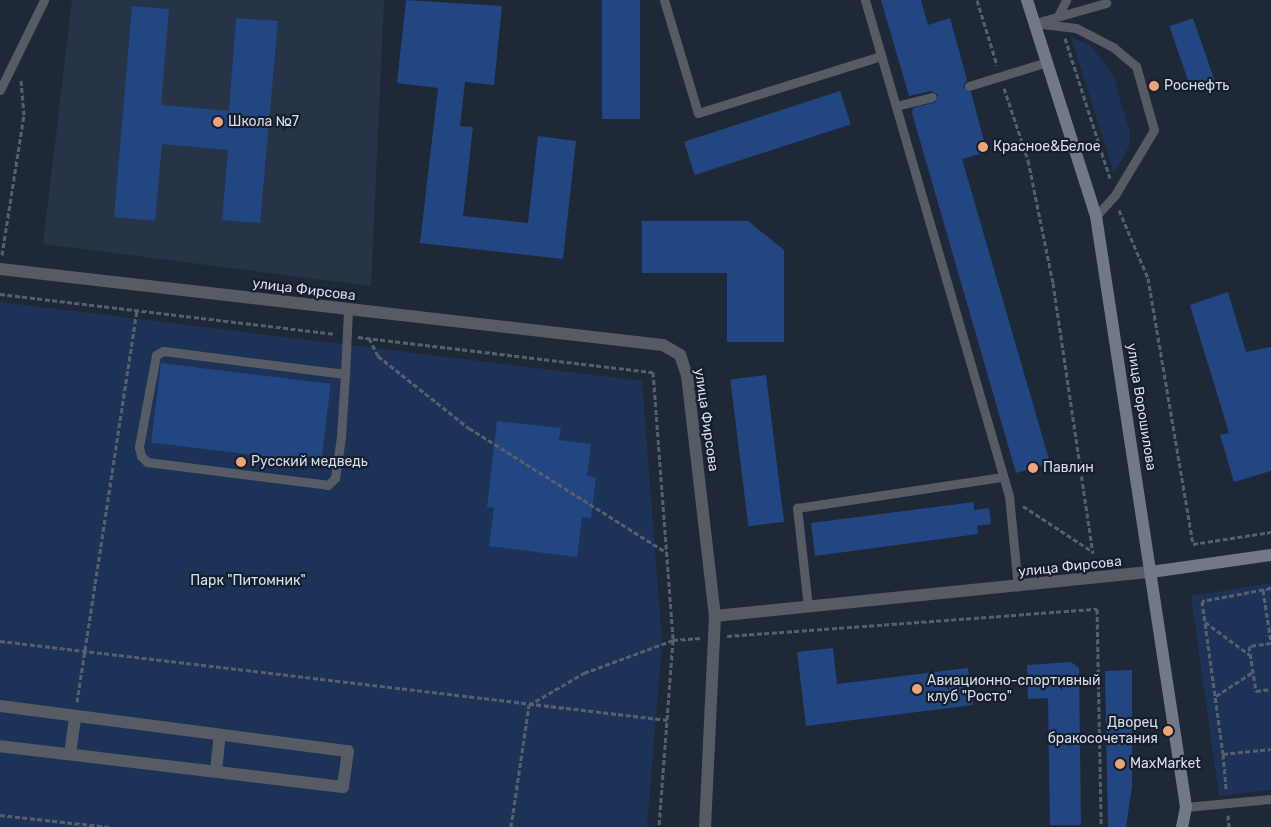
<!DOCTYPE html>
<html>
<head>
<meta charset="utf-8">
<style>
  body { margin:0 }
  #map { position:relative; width:1271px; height:827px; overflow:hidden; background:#1f2837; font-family:Rubik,sans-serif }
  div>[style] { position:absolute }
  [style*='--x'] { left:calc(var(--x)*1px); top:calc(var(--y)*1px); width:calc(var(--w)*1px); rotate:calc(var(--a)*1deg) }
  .built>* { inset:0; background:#273347 }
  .green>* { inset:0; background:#1c3357 }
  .building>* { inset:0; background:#214682; transform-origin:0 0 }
  .path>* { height:3px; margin-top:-1.5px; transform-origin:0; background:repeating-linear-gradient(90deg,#575f6d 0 5px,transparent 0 7.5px) }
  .service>* { height:9px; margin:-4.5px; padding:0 4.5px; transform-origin:4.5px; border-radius:4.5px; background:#575c64 }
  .pedestrian>* { height:12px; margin:-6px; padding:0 6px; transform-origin:6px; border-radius:6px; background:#575c64 }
  .minor>* { height:12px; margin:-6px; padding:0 6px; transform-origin:6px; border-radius:6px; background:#575c64 }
  .secondary>* { height:12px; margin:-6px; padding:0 6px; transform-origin:6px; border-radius:6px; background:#727986 }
  .dots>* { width:14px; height:14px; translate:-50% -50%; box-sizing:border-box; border:2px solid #151e2d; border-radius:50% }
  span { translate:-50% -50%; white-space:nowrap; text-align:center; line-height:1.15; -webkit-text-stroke:4.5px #151e2d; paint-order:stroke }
  .poi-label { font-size:14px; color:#d7dee8 }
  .left { translate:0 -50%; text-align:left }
  .right { translate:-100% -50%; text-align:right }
  .street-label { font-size:14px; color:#d7dee8 }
  .park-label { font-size:14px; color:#d4e0f2 }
</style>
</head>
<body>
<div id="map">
  <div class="built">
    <div style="clip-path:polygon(72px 0,384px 0,371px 286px,43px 244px)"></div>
  </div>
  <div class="green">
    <div style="clip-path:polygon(1071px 37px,1091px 46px,1113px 75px,1130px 133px,1129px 147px,1114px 173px)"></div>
    <div style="clip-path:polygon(0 302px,642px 381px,662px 642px,647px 827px,0 827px)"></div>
    <div style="clip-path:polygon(1271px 583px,1271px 790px,1219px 796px,1191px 596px)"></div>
  </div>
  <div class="building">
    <div style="clip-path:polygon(406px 0,502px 6px,494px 85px,465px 82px,460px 126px,473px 127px,463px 216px,528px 223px,538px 136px,576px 141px,563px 259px,420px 243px,438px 88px,397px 83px)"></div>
    <div style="left:602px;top:0;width:38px;height:119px"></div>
    <div style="clip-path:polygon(881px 0,921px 0,928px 25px,950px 18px,967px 80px,963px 87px,971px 92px,987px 152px,962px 159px,1050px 463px,1016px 473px,912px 113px,913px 108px,936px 102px,938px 95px,931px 91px,909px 96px)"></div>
    <div style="clip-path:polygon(132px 6px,169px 9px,161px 105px,229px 111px,236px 18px,278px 21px,260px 223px,222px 220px,228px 150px,162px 144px,155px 221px,114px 217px)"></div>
    <div style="left:1193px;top:18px;width:67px;height:25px;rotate:71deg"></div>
    <div style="left:840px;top:91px;width:35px;height:164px;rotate:72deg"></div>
    <div style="clip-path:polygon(642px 221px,748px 221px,784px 250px,784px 342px,727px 342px,727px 273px,642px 273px)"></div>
    <div style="clip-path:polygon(1228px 292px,1246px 352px,1271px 347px,1271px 471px,1234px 482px,1220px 435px,1229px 433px,1190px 305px)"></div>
    <div style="left:161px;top:363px;width:171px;height:80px;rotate:7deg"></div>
    <div style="left:766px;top:375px;width:148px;height:36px;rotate:83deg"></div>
    <div style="clip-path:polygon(497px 421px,561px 428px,559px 440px,591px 444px,587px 476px,596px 477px,591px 518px,582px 517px,577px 557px,489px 546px,494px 508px,487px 507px)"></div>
    <div style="clip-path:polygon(974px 502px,974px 510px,989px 508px,991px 524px,977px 526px,978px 534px,815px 556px,811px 523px)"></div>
    <div style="clip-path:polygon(833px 648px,837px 684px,968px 668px,973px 705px,806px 726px,797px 652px)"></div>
    <div style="clip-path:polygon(1071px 662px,1079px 668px,1081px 825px,1050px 825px,1048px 698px,1028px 699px,1027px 665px)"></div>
    <div style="clip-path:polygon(1132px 670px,1132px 786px,1126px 827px,1108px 827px,1105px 671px)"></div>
  </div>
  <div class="path">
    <div style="--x:977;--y:0;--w:68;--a:72.9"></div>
    <div style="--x:1065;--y:38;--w:147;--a:72.2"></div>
    <div style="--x:1004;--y:88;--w:76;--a:71.6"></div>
    <div style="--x:1028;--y:160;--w:126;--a:78.5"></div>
    <div style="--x:1053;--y:283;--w:273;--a:81.6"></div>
    <div style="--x:1119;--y:210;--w:74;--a:66.9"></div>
    <div style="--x:1148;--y:278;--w:270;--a:80.4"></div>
    <div style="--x:1193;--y:544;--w:79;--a:-8.7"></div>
    <div style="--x:2;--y:255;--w:142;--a:-81.1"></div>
    <div style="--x:24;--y:115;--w:37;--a:-95"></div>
    <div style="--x:0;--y:294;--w:336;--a:6.8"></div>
    <div style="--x:358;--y:337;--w:297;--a:6.8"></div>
    <div style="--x:653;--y:372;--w:269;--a:85.7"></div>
    <div style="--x:673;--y:640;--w:188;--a:94.3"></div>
    <div style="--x:369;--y:338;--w:20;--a:63"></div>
    <div style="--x:378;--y:356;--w:116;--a:38.4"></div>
    <div style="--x:469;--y:428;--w:233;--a:32.2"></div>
    <div style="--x:1023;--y:506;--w:84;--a:33.3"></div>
    <div style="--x:1271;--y:588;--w:70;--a:169.3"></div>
    <div style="--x:1202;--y:601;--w:154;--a:82.2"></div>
    <div style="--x:1223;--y:754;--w:48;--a:-5.9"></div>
    <div style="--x:1263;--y:590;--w:53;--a:81.3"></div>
    <div style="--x:1205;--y:622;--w:56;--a:36.3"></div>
    <div style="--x:727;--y:636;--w:371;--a:-4.2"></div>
    <div style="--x:1097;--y:609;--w:218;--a:88.9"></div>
    <div style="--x:0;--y:641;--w:672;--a:6.75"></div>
    <div style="--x:1271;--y:643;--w:22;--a:172"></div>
    <div style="--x:1249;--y:646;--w:46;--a:81.2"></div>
    <div style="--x:1256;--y:691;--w:15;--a:-8"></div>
    <div style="--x:1216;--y:696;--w:44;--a:-33"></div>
    <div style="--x:77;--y:702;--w:397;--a:-81.3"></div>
    <div style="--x:1223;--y:754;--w:37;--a:85"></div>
    <div style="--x:0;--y:815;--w:110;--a:6.3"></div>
    <div style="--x:1228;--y:815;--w:12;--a:85"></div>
    <div style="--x:511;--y:827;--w:123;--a:-81.6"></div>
    <div style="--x:529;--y:705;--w:64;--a:-30.2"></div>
    <div style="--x:584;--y:673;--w:95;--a:-20.3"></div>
    <div style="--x:673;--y:640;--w:28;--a:-4"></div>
  </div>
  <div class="service">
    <div style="--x:664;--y:0;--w:118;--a:73.3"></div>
    <div style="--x:698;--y:113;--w:192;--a:-17.3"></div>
    <div style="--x:865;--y:0;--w:516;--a:73.81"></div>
    <div style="--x:1009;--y:496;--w:91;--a:84.4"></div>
    <div style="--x:1058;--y:16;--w:18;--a:-63"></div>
    <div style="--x:1039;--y:22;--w:70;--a:-15.8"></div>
    <div style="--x:1034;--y:23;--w:42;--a:6.8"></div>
    <div style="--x:1076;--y:28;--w:42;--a:27.2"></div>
    <div style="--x:1113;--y:47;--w:30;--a:40"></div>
    <div style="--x:1136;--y:66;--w:66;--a:74.3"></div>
    <div style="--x:1154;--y:130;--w:76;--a:121"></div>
    <div style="--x:1115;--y:195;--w:28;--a:132"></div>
    <div style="--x:969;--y:86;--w:82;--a:-17.1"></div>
    <div style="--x:0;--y:90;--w:100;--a:-63.9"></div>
    <div style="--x:896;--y:106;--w:37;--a:-14"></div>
    <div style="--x:345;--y:374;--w:183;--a:-172.8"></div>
    <div style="--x:163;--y:351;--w:8;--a:150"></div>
    <div style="--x:156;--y:355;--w:94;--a:100.5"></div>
    <div style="--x:139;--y:447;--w:9;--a:77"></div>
    <div style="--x:141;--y:456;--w:8;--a:45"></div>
    <div style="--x:147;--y:462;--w:182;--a:7.2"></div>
    <div style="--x:328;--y:485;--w:10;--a:-45"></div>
    <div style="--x:335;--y:478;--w:41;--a:-81.7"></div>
    <div style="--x:341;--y:437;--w:63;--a:-86.4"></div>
    <div style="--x:345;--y:374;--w:64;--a:-87.3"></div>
    <div style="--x:808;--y:607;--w:100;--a:-96.3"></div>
    <div style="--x:797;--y:508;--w:208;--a:-8.6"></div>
    <div style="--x:1186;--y:807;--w:85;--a:-5.4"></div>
  </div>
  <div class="pedestrian">
    <div style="--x:0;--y:706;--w:351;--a:7.4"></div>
    <div style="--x:348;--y:751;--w:36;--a:98"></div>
    <div style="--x:343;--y:787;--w:345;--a:-173.2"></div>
    <div style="--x:70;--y:754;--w:37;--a:-82"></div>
    <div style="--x:216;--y:771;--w:36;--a:-84"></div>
  </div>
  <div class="minor">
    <div style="--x:0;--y:269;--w:667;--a:6.54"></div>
    <div style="--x:663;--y:345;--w:20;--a:30"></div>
    <div style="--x:680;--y:355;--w:21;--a:71"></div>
    <div style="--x:687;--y:375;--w:243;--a:83.4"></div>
    <div style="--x:715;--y:616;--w:211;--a:92.7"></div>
    <div style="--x:715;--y:616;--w:438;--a:-5.8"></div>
  </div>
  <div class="secondary">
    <div style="--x:1027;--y:0;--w:227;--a:72.3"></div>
    <div style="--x:1096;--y:216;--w:598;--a:81.34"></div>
    <div style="--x:1186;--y:807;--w:20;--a:101"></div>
    <div style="--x:1151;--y:572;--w:121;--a:-8.1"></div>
  </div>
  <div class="dots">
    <div style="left:1154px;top:86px;background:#efa378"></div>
    <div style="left:218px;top:122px;background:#efa378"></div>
    <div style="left:983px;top:147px;background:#efa378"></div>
    <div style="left:241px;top:462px;background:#efa378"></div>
    <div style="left:1033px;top:468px;background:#efa378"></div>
    <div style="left:917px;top:689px;background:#efa378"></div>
    <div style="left:1168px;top:731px;background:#efa378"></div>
    <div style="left:1120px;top:764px;background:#efa378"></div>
  </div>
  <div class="poi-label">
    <span class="left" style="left:1164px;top:86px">Роснефть</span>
    <span class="left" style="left:228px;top:122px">Школа №7</span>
    <span class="left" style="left:993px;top:147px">Красное&amp;Белое</span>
    <span class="left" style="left:251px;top:462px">Русский медведь</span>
    <span class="left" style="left:1043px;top:468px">Павлин</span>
    <span class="left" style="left:927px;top:689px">Авиационно-спортивный<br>клуб "Росто"</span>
    <span class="right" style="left:1158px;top:731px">Дворец<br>бракосочетания</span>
    <span class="left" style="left:1130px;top:764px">MaxMarket</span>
  </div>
  <div class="street-label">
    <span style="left:304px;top:290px;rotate:7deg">улица Фирсова</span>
    <span style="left:1141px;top:407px;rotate:81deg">улица Ворошилова</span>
    <span style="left:706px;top:420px;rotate:82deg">улица Фирсова</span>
    <span style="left:1070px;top:567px;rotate:-6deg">улица Фирсова</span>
  </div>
  <div class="park-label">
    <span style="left:248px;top:581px">Парк "Питомник"</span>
  </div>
</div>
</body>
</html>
